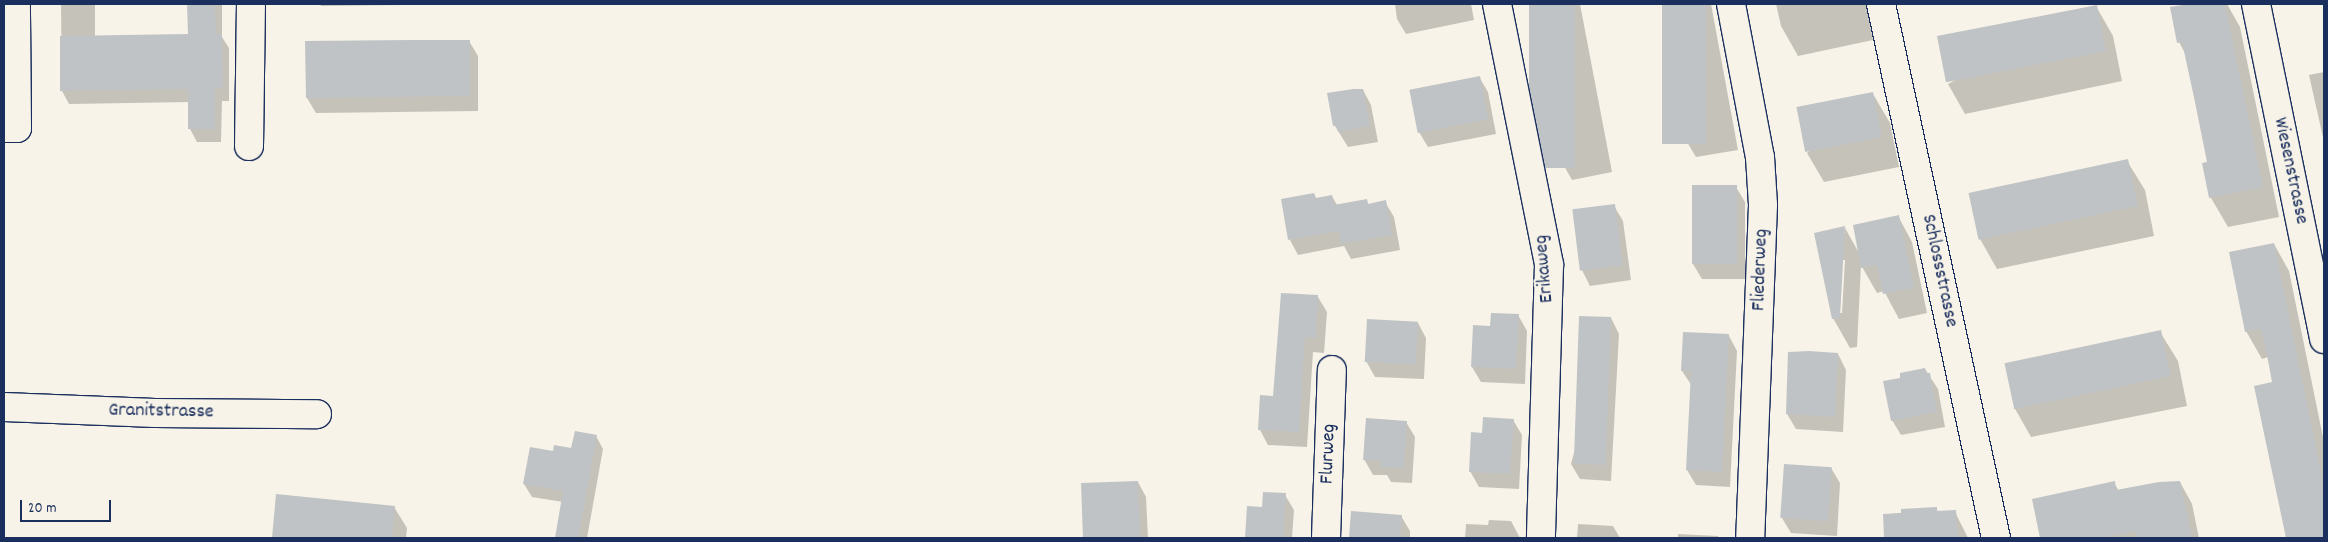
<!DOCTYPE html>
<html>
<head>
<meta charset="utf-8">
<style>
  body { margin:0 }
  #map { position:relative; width:2328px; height:542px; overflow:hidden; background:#f7f3e8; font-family:Dekko,sans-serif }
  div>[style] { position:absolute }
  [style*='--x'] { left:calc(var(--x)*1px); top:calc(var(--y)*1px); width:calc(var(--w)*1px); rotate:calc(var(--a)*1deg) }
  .shadow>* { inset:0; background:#0003 }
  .building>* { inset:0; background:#c0c3c5; transform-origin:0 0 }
  .roads { filter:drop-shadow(1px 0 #1b2f5e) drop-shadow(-1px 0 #1b2f5e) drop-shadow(0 1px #1b2f5e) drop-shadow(0 -1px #1b2f5e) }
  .street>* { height:28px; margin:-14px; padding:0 14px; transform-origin:14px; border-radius:14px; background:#f7f3e8 }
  span { translate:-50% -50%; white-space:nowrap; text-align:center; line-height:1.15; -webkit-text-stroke:4.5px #f7f3e8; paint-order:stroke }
  .street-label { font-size:20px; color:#1b2f5e }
  .frame { position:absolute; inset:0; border:5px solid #1b2f5e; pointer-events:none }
  .scale { position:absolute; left:20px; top:500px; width:91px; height:22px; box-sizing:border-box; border:2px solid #1b2f5e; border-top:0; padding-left:6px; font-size:15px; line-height:18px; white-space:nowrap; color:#1b2f5e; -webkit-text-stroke:4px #f7f3e8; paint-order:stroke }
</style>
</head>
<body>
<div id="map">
  <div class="shadow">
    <div style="clip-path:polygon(61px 4px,95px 4px,95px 37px,189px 36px,189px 4px,222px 4px,222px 37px,229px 48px,229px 101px,222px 101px,221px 142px,197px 142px,190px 129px,190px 102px,69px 104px,62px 91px)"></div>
    <div style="clip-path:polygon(320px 4px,404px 4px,404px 5px,321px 6px)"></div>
    <div style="clip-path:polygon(1395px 4px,1471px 4px,1474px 20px,1406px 34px,1397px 19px)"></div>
    <div style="clip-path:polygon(1531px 4px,1580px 4px,1612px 172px,1572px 180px,1563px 164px)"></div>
    <div style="clip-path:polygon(1663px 4px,1711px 4px,1738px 150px,1696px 157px,1687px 142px)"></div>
    <div style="clip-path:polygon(1776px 4px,1866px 4px,1873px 40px,1798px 56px,1781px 26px)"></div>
    <div style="clip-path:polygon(2194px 4px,2227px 4px,2240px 27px,2279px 217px,2228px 227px,2211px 198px,2204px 164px,2208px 163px,2186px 55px,2179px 42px,2172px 8px)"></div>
    <div style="clip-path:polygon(2096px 6px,2113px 36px,2122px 81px,1965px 114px,1948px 84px)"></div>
    <div style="clip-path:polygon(469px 41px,478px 56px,478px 111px,316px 113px,307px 98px)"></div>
    <div style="clip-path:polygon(2324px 72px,2324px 142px,2309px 75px)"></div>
    <div style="clip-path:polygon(1479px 77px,1488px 92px,1496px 134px,1428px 147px,1419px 132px)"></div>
    <div style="clip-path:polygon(1363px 90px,1371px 105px,1378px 142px,1348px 147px,1335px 126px)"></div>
    <div style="clip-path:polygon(1873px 94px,1890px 123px,1899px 167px,1824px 182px,1807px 153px)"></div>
    <div style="clip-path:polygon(2127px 161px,2145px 190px,2154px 236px,1997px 269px,1980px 239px)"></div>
    <div style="clip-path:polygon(1736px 187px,1745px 202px,1745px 279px,1702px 279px,1693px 264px)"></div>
    <div style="clip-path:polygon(1332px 196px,1337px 205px,1366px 200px,1369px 205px,1385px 202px,1394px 217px,1400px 250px,1351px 259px,1344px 246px,1298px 255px,1290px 240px,1317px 199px)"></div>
    <div style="clip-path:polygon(1614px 206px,1623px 221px,1631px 280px,1590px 286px,1582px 270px)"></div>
    <div style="clip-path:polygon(evenodd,1898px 216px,1912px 242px,1927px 313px,1899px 319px,1884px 291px,1877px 293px,1861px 265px,1857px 347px,1850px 348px,1833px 318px,1845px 228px,1859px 253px,1898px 216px,1842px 260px,1845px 260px,1842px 313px,1839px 313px,1842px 260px)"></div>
    <div style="clip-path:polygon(2274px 244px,2289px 271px,2324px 442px,2324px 538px,2287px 538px,2256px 387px,2273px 383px,2268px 357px,2262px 359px,2246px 331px)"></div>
    <div style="clip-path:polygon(1318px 297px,1327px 312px,1324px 353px,1313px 352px,1307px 447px,1268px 445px,1260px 430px)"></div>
    <div style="clip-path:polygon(1518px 315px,1527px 331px,1525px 384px,1481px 382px,1472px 367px)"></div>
    <div style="clip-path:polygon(1611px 318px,1619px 334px,1611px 481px,1580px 479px,1571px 464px)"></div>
    <div style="clip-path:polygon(1418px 323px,1426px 338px,1424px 379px,1375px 377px,1366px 361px)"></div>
    <div style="clip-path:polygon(2160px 332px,2178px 361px,2187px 406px,2031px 437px,2014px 407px)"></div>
    <div style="clip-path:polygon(1729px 336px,1737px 351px,1730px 487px,1696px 485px,1687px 470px,1692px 386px,1682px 371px)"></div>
    <div style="clip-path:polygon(1838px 354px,1846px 370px,1843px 432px,1796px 429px,1787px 414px)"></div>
    <div style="clip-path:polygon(1925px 369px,1938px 389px,1945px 427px,1901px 435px,1892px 420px,1902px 379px)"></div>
    <div style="clip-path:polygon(1513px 420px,1522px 435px,1519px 489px,1479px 487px,1470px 471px)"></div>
    <div style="clip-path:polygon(1406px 422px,1415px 437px,1412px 483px,1391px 482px,1387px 475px,1373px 475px,1364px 459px)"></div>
    <div style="clip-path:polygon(596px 436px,603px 449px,587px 538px,556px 538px,563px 502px,532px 497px,524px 484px,554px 452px,572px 449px)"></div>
    <div style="clip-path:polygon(1785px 465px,1831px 468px,1840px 483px,1837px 536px,1791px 533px,1782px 518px)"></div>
    <div style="clip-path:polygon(1138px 482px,1146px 497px,1148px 538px,1085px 538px,1083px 484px)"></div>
    <div style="clip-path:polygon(2180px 482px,2192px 504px,2199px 538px,2041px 538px,2033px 500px,2114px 483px,2119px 491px)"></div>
    <div style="clip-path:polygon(277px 495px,394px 507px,407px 528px,406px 538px,273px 538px)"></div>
    <div style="clip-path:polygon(1285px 495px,1294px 510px,1292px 538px,1246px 538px,1249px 507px,1263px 508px)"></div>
    <div style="clip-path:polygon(1936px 509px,1939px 512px,1955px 512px,1968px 538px,1884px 538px,1884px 515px)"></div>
    <div style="clip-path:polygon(1352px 513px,1401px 516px,1410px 531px,1410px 538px,1350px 538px)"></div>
    <div style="clip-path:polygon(1489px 520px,1511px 521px,1520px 538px,1465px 538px,1466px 524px,1488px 525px)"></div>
    <div style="clip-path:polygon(1578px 524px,1613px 526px,1620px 538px,1577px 538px)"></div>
    <div style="clip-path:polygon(1678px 534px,1718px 536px,1719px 538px,1678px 538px)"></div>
  </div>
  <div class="building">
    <div style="clip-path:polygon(187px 4px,215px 4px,216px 34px,222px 34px,223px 88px,215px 89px,215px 129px,188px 129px,188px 89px,60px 91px,60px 36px,188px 34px)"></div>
    <div style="left:1529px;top:4px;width:46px;height:164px"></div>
    <div style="left:1662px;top:4px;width:44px;height:140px"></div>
    <div style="clip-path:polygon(2188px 4px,2225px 4px,2263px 187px,2209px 198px,2202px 163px,2207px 162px,2195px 102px,2182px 42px,2177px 43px,2170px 7px)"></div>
    <div style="left:2097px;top:5px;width:47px;height:163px;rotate:79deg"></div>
    <div style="clip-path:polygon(410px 40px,470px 40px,470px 96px,306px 98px,305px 41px)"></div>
    <div style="left:1480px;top:76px;width:44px;height:72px;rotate:79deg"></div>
    <div style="clip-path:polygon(1353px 89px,1363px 89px,1370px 126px,1338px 132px,1336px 126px,1333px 126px,1327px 93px)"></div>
    <div style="left:1873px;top:92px;width:46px;height:78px;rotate:79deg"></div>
    <div style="left:2128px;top:159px;width:48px;height:163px;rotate:78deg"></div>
    <div style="left:1737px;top:185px;width:79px;height:45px;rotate:90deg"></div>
    <div style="clip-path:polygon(1314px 193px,1316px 198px,1332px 195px,1334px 205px,1367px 199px,1368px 204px,1386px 200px,1392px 235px,1341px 244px,1339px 231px,1288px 240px,1281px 199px)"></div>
    <div style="left:1615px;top:204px;width:62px;height:43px;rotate:83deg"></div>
    <div style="clip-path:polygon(1899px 215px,1914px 288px,1883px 294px,1877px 265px,1861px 268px,1853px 225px)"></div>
    <div style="clip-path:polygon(1845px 226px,1840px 318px,1832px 319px,1814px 233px)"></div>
    <div style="clip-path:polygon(2274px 243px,2318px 457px,2324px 497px,2324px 538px,2286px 538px,2254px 386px,2272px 382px,2267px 355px,2261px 329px,2245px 332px,2229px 252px)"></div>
    <div style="clip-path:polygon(1281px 293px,1318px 295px,1316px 338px,1305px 337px,1299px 432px,1258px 430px,1260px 395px,1273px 396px)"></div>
    <div style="clip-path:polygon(1491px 313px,1519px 314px,1516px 369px,1471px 367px,1473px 325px,1490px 326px)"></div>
    <div style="left:1579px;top:316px;width:32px;height:148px;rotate:2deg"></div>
    <div style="left:1367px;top:319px;width:51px;height:43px;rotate:3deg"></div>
    <div style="left:2161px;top:330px;width:47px;height:160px;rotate:78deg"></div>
    <div style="clip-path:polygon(1683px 332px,1729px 334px,1722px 472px,1686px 470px,1691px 371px,1681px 371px)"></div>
    <div style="clip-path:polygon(1809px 351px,1838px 353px,1835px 417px,1786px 414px,1788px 352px)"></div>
    <div style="clip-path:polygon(1925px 368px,1926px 373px,1930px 373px,1937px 412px,1891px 421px,1883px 381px,1900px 378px,1900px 373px)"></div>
    <div style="clip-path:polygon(1483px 417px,1514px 419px,1510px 474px,1469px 472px,1471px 432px,1482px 433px)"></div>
    <div style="clip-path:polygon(1366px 418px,1407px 421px,1404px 468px,1380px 467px,1381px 461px,1363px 460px)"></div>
    <div style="clip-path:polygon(575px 431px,597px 435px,581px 523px,578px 538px,555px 538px,563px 491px,523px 484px,530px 447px,553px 451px,554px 445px,571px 448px)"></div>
    <div style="left:1784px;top:464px;width:48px;height:54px;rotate:4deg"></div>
    <div style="left:1138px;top:481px;width:57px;height:57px;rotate:88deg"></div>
    <div style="clip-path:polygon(2115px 481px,2116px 490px,2159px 482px,2180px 481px,2192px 538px,2138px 538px,2136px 531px,2100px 538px,2040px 538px,2032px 499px)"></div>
    <div style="clip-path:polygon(1263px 492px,1286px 493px,1283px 538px,1245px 538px,1247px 506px,1262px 507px)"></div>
    <div style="clip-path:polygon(276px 494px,395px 506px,392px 538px,272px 538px)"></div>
    <div style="clip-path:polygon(1937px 507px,1937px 511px,1956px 510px,1958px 538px,1884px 538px,1883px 514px,1901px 513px,1901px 509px)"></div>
    <div style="clip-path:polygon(1351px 511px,1402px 515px,1400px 538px,1349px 538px)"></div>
  </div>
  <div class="roads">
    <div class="street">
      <div style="--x:1497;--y:4;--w:266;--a:78.7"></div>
      <div style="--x:1549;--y:265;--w:273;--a:91.7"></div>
      <div style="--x:1731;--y:4;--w:156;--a:79.3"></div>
      <div style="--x:1760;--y:157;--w:48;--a:86.4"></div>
      <div style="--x:1763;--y:205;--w:333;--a:92.2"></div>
      <div style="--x:1881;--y:4;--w:546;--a:77.85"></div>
      <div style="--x:2256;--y:4;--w:342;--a:78.5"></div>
      <div style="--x:4;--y:128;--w:13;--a:0"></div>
      <div style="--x:17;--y:128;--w:124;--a:-90.5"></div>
      <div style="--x:249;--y:146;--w:142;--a:-89.2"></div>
      <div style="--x:4;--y:407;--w:151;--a:2.3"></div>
      <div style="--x:155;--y:413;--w:162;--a:0.4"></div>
      <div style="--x:1326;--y:538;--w:168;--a:-88"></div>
    </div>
  </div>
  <div class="street-label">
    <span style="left:2290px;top:171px;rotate:78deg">Wiesenstrasse</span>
    <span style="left:1545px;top:269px;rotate:-95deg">Erikaweg</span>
    <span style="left:1761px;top:270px;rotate:-88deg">Fliederweg</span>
    <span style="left:1939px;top:271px;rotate:78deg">Schlossstrasse</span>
    <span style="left:161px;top:412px;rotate:1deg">Granitstrasse</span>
    <span style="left:1329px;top:454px;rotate:-88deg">Flurweg</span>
  </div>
  <div class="frame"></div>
  <div class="scale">20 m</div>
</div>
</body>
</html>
